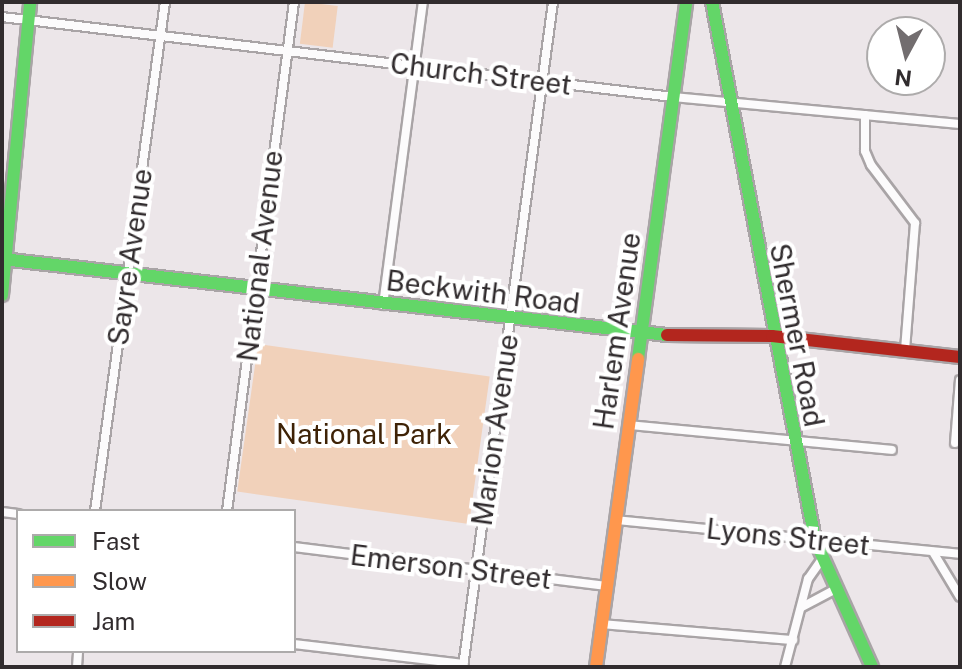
<!DOCTYPE html>
<html>
<head>
<meta charset="utf-8">
<style>
  body { margin:0 }
  #map { position:relative; width:962px; height:669px; overflow:hidden; background:#ece6e9; font-family:"Public Sans",sans-serif }
  div>[style] { position:absolute }
  [style*='--x'] { left:calc(var(--x)*1px); top:calc(var(--y)*1px); width:calc(var(--w)*1px); rotate:calc(var(--a)*1deg) }
  .green>* { inset:0; background:#f1d1ba; transform-origin:0 0 }
  .roads { filter:drop-shadow(2px 0 #a9a4a6) drop-shadow(-2px 0 #a9a4a6) drop-shadow(0 2px #a9a4a6) drop-shadow(0 -2px #a9a4a6) }
  .street>* { height:8px; margin:-4px; padding:0 4px; transform-origin:4px; border-radius:4px; background:#fcfbfc }
  .fast>* { height:12px; margin:-6px; padding:0 6px; transform-origin:6px; border-radius:6px; background:#63d668 }
  .slow>* { height:12px; margin:-6px; padding:0 6px; transform-origin:6px; border-radius:6px; background:#ff974d }
  .jam>* { height:12px; margin:-6px; padding:0 6px; transform-origin:6px; border-radius:6px; background:#b3261e }
  span { translate:-50% -50%; white-space:nowrap; text-align:center; line-height:1.15; -webkit-text-stroke:8px #fff; paint-order:stroke }
  .street-label { font-size:28px; color:#312c2e }
  .park-label { font-size:28px; color:#3e2206 }
  .frame { position:absolute; inset:0; border:4px solid #312c2e; pointer-events:none }
  .legend { position:absolute; left:16px; top:509px; width:280px; height:144px; box-sizing:border-box; background:#fff; border:2px solid #adabab; margin:0; padding:10px 14px; list-style:none; font-size:24px; color:#312c2e }
  .legend li { display:flex; align-items:center; gap:16px; height:40px }
  .legend b { width:40px; border:2px solid #adabab }
  .north { position:absolute; left:866px; top:16px; width:80px; height:80px; box-sizing:border-box; background:#fff; border:2px solid #adabab; border-radius:50%; rotate:187deg; font-size:22px; font-weight:700; line-height:32px; text-align:center; color:#312c2e }
  .north::after { content:''; display:block; margin:auto; width:28px; height:36px; background:#726d6f; clip-path:polygon(50% 0,100% 100%,50% 72%,0 100%) }
</style>
</head>
<body>
<div id="map">
  <div class="green">
    <div style="left:305px;top:2px;width:33px;height:42px;rotate:7deg"></div>
    <div style="left:258px;top:344px;width:234px;height:149px;rotate:8deg"></div>
  </div>
  <div class="roads">
    <div class="street">
      <div style="--x:2;--y:17;--w:676;--a:6.8"></div>
      <div style="--x:673;--y:97;--w:288;--a:5.4"></div>
      <div style="--x:865;--y:115;--w:36;--a:90"></div>
      <div style="--x:865;--y:151;--w:15;--a:67"></div>
      <div style="--x:871;--y:165;--w:73;--a:52.8"></div>
      <div style="--x:915;--y:223;--w:128;--a:94.5"></div>
      <div style="--x:383;--y:305;--w:306;--a:-82.5"></div>
      <div style="--x:629;--y:425;--w:264;--a:5.4"></div>
      <div style="--x:955;--y:443;--w:63;--a:-85.5"></div>
      <div style="--x:95;--y:511;--w:514;--a:-82.17"></div>
      <div style="--x:227;--y:511;--w:513;--a:-82.5"></div>
      <div style="--x:2;--y:512;--w:16;--a:7"></div>
      <div style="--x:616;--y:520;--w:346;--a:5.6"></div>
      <div style="--x:294;--y:547;--w:315;--a:7.1"></div>
      <div style="--x:933;--y:552;--w:52;--a:59"></div>
      <div style="--x:802;--y:607;--w:36;--a:-28"></div>
      <div style="--x:602;--y:624;--w:192;--a:4.8"></div>
      <div style="--x:294;--y:644;--w:171;--a:6.7"></div>
      <div style="--x:77;--y:667;--w:16;--a:-86"></div>
      <div style="--x:463;--y:667;--w:671;--a:-82.29"></div>
      <div style="--x:785;--y:667;--w:91;--a:-75.4"></div>
      <div style="--x:808;--y:579;--w:24;--a:-55"></div>
    </div>
    <div class="fast">
      <div style="--x:712;--y:2;--w:548;--a:79.16"></div>
      <div style="--x:815;--y:540;--w:139;--a:65.8"></div>
      <div style="--x:2;--y:259;--w:669;--a:6.52"></div>
      <div style="--x:2;--y:295;--w:294;--a:-84.5"></div>
      <div style="--x:638;--y:359;--w:360;--a:-82.3"></div>
    </div>
    <div class="slow">
      <div style="--x:596;--y:667;--w:311;--a:-82.2"></div>
    </div>
    <div class="jam">
      <div style="--x:667;--y:335;--w:105;--a:0.5"></div>
      <div style="--x:772;--y:336;--w:189;--a:6.4"></div>
    </div>
  </div>
  <div class="street-label">
    <span style="left:481px;top:74px;rotate:7deg">Church Street</span>
    <span style="left:260px;top:256px;rotate:-83deg">National Avenue</span>
    <span style="left:130px;top:257px;rotate:-82deg">Sayre Avenue</span>
    <span style="left:483px;top:292px;rotate:7deg">Beckwith Road</span>
    <span style="left:617px;top:331px;rotate:-82deg">Harlem Avenue</span>
    <span style="left:797px;top:335px;rotate:79deg">Shermer Road</span>
    <span style="left:495px;top:430px;rotate:-82deg">Marion Avenue</span>
    <span style="left:788px;top:537px;rotate:6deg">Lyons Street</span>
    <span style="left:451px;top:567px;rotate:7deg">Emerson Street</span>
  </div>
  <div class="park-label">
    <span style="left:364px;top:434px">National Park</span>
  </div>
  <div class="frame"></div>
  <ul class="legend">
  <li><b style="height:10px;background:#63d668"></b>Fast</li>
  <li><b style="height:10px;background:#ff974d"></b>Slow</li>
  <li><b style="height:10px;background:#b3261e"></b>Jam</li>
  </ul>
  <div class="north">N</div>
</div>
</body>
</html>
